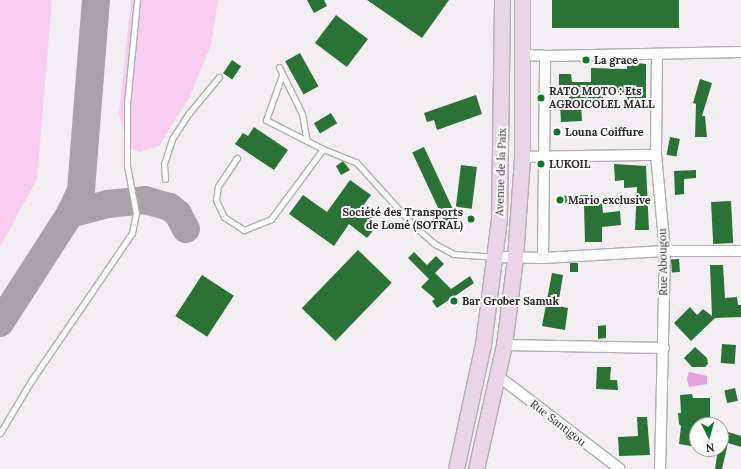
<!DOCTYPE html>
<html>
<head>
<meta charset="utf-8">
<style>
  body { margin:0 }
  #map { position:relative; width:741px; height:469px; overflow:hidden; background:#f2eef1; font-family:Lora,serif }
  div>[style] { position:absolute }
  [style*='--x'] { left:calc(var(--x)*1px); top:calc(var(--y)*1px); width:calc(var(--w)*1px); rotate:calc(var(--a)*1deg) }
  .green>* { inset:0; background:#f9cdef }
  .water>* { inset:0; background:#e79ed9 }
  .taxiway>* { height:28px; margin:-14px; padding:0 14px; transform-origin:14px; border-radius:14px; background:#a6a2a5 }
  .building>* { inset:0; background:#2b7237; transform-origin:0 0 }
  .roads { filter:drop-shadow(1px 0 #b1adb0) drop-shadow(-1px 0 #b1adb0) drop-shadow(0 1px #b1adb0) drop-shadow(0 -1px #b1adb0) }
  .lane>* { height:5px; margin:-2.5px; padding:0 2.5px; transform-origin:2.5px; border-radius:2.5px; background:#fff }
  .street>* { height:10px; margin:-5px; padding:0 5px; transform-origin:5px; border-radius:5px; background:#fff }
  .secondary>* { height:15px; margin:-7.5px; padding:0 7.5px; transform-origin:7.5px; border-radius:7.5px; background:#e9d5e5 }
  .dots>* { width:11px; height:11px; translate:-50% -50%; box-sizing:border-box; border:2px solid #fffcfe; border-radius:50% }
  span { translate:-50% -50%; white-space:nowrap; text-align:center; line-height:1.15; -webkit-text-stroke:4px #fffcfe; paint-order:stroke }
  .poi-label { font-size:11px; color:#2a292a; font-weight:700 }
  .left { translate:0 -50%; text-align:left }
  .right { translate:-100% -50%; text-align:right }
  .street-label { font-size:11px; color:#2a292a }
  .north { position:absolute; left:689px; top:417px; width:40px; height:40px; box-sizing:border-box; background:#fffcfe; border:1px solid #aaa8a9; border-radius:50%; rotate:174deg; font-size:11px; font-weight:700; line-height:16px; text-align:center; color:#2a292a }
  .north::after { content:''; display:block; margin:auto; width:14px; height:18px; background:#0c772b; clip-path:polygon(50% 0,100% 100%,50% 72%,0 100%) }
</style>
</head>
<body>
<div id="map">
  <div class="green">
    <div style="clip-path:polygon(0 0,52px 0,37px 179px,0 247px)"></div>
    <div style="clip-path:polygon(131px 0,218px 0,211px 45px,189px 98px,159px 146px,139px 152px,128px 147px,119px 114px)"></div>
  </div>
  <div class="water">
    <div style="clip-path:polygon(689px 372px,707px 376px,707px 384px,689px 387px,687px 379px)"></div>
  </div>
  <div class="taxiway">
    <div style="--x:70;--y:214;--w:39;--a:-15"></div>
    <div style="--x:108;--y:204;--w:37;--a:-6"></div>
    <div style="--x:145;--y:200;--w:26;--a:16"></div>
    <div style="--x:170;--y:207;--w:11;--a:41"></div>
    <div style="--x:178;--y:214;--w:17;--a:62"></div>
    <div style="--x:0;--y:323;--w:130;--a:-57.3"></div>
    <div style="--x:70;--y:214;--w:26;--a:-65"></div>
    <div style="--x:81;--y:190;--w:191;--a:-85.5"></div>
  </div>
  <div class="building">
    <div style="clip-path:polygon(307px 0,324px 0,327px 6px,314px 13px)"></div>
    <div style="clip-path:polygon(367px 0,449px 0,422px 38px)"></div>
    <div style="left:552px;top:0;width:127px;height:28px"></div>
    <div style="left:336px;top:15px;width:40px;height:35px;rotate:37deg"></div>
    <div style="left:300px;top:53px;width:38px;height:17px;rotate:61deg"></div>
    <div style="left:232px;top:60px;width:11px;height:16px;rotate:34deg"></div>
    <div style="clip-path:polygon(627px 62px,646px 64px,646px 101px,627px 101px,627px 93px,603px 93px,603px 101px,581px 102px,582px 121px,561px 122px,560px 104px,569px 104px,569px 87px,559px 87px,559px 74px,571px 74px,572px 82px,591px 82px,591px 68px,627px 69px)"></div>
    <div style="clip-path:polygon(700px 79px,712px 83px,702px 116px,705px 116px,707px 137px,695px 137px,696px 104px,693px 103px)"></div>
    <div style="clip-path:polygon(476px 95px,482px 114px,437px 130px,434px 120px,427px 122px,424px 113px)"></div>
    <div style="left:331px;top:113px;width:12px;height:20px;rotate:59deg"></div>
    <div style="clip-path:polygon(254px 127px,288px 150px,274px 170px,235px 144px,243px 133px,248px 136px)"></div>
    <div style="left:670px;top:137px;width:10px;height:18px;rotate:11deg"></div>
    <div style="left:424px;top:147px;width:84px;height:13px;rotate:65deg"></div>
    <div style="clip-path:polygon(343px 161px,350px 170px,341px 175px,336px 166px)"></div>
    <div style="clip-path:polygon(614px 164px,646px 166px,649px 230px,635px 230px,637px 187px,624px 188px,624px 180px,615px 181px)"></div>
    <div style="left:461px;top:165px;width:16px;height:42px;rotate:7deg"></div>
    <div style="clip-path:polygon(696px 170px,696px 178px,684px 179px,684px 194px,675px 195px,674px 171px)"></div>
    <div style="clip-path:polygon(350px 180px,371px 195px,362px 207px,374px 216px,370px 221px,377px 226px,367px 238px,349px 224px,334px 246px,289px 214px,303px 195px,327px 212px)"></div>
    <div style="clip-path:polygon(588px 195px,589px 203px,560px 203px,560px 196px)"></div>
    <div style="left:731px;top:201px;width:42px;height:20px;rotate:87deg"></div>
    <div style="clip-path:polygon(602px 203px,603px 213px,620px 211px,621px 225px,602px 227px,602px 242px,585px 242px,584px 204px)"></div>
    <div style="left:358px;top:250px;width:47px;height:81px;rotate:44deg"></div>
    <div style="clip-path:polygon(414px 252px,427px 265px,436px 256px,444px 264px,435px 273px,451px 289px,470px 276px,474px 283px,437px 308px,432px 301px,435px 299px,421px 287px,429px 279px,408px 258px)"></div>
    <div style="left:679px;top:259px;width:13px;height:8px;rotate:86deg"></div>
    <div style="left:578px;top:263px;width:9px;height:8px;rotate:90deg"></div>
    <div style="clip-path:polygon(710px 265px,723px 265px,725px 298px,737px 297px,738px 305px,741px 305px,741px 317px,715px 318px,691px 341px,674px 323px,690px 307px,697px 315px,703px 309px,712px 316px)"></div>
    <div style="clip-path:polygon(552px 273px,563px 275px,558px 306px,568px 308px,565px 330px,542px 326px)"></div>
    <div style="left:202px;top:275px;width:38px;height:49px;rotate:33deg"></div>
    <div style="clip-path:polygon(606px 325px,606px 338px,598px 339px,598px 326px)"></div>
    <div style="left:722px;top:344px;width:14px;height:19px;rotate:4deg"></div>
    <div style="clip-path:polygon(695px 347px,707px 358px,708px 364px,705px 367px,692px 367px,684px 358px)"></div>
    <div style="clip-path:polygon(597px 367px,611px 367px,610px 380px,617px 380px,618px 390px,596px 389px)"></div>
    <div style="left:735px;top:388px;width:13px;height:11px;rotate:77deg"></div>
    <div style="clip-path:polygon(692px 394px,693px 398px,710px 398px,710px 419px,704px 420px,704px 424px,697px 425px,697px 447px,679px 444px,681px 426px,679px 424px,678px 413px,681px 413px,680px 395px)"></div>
    <div style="clip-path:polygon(637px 417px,647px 417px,650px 455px,619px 456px,618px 437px,638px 436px)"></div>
    <div style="clip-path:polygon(722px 430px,741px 436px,741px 447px,728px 443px,722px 469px,715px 469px,718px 449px,721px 449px)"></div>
  </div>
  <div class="roads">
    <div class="lane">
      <div style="--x:279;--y:67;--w:52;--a:63.9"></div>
      <div style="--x:302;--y:114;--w:27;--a:80"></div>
      <div style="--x:282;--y:75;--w:48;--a:109.6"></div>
      <div style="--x:266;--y:120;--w:64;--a:27"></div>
      <div style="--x:323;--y:149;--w:35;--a:22"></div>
      <div style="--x:356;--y:162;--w:85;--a:47.9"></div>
      <div style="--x:413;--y:225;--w:29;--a:41"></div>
      <div style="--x:435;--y:244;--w:21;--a:28"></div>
      <div style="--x:454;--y:254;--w:39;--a:4"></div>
      <div style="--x:237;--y:158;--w:34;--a:124"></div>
      <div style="--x:218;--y:186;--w:14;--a:98"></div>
      <div style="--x:216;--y:200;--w:19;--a:65"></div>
      <div style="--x:224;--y:217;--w:24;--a:33"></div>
      <div style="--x:244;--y:230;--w:29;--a:-22"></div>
      <div style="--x:271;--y:219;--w:87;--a:-53.4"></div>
      <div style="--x:165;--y:179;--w:15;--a:-94"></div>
      <div style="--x:164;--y:164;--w:26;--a:-72"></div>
      <div style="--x:172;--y:139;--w:31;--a:-57"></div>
      <div style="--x:189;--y:113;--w:47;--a:-50.2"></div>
      <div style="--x:0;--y:433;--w:61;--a:-59.2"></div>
      <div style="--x:31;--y:381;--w:179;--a:-55.7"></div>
      <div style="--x:132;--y:233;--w:20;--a:-79"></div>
      <div style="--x:136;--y:213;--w:48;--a:-100.8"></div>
      <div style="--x:127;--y:166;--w:62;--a:-90"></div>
      <div style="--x:127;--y:104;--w:104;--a:-84.5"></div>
    </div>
    <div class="street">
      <div style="--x:657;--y:54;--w:101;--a:90.6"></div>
      <div style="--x:656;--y:155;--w:96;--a:84.6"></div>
      <div style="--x:665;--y:251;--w:218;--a:91.3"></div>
      <div style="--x:522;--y:55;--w:23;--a:2"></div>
      <div style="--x:545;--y:56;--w:196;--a:-1.2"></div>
      <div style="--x:522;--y:157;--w:134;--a:-0.9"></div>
      <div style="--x:496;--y:257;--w:47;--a:1.2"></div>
      <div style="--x:543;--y:258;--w:122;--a:-3.3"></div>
      <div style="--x:665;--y:251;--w:76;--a:0"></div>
      <div style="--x:543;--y:258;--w:202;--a:-89.4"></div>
      <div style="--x:504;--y:345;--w:160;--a:1.1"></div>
      <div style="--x:498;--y:376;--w:153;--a:37.3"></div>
    </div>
    <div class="secondary">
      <div style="--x:456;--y:469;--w:128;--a:-77.8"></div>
      <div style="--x:483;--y:344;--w:126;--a:-82.7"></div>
      <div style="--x:499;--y:219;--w:219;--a:-89.2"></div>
      <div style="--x:476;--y:469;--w:127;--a:-77.3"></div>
      <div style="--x:504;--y:345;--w:88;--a:-82.8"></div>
      <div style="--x:515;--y:258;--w:101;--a:-86"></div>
      <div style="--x:522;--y:157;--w:157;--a:-90"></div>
    </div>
  </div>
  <div class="dots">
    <div style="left:586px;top:60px;background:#0c772b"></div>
    <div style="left:541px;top:98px;background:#0c772b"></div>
    <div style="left:557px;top:132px;background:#0c772b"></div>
    <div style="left:541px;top:164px;background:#0c772b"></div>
    <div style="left:560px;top:200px;background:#0c772b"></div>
    <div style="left:471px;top:219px;background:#0c772b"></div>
    <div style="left:454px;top:301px;background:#0c772b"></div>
  </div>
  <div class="poi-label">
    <span class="left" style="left:594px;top:60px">La grace</span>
    <span class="left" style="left:549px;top:98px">RATO MOTO : Ets<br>AGROICOLEL MALL</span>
    <span class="left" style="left:565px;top:132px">Louna Coiffure</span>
    <span class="left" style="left:549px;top:164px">LUKOIL</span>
    <span class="left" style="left:568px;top:200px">Mario exclusive</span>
    <span class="right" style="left:463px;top:219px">Société des Transports<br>de Lomé (SOTRAL)</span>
    <span class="left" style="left:462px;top:301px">Bar Grober Samuk</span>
  </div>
  <div class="street-label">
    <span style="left:501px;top:172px;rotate:-88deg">Avenue de la Paix</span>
    <span style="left:663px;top:262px;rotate:-91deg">Rue Abougou</span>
    <span style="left:558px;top:423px;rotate:38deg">Rue Santigou</span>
  </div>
  <div class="north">N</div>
</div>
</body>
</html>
